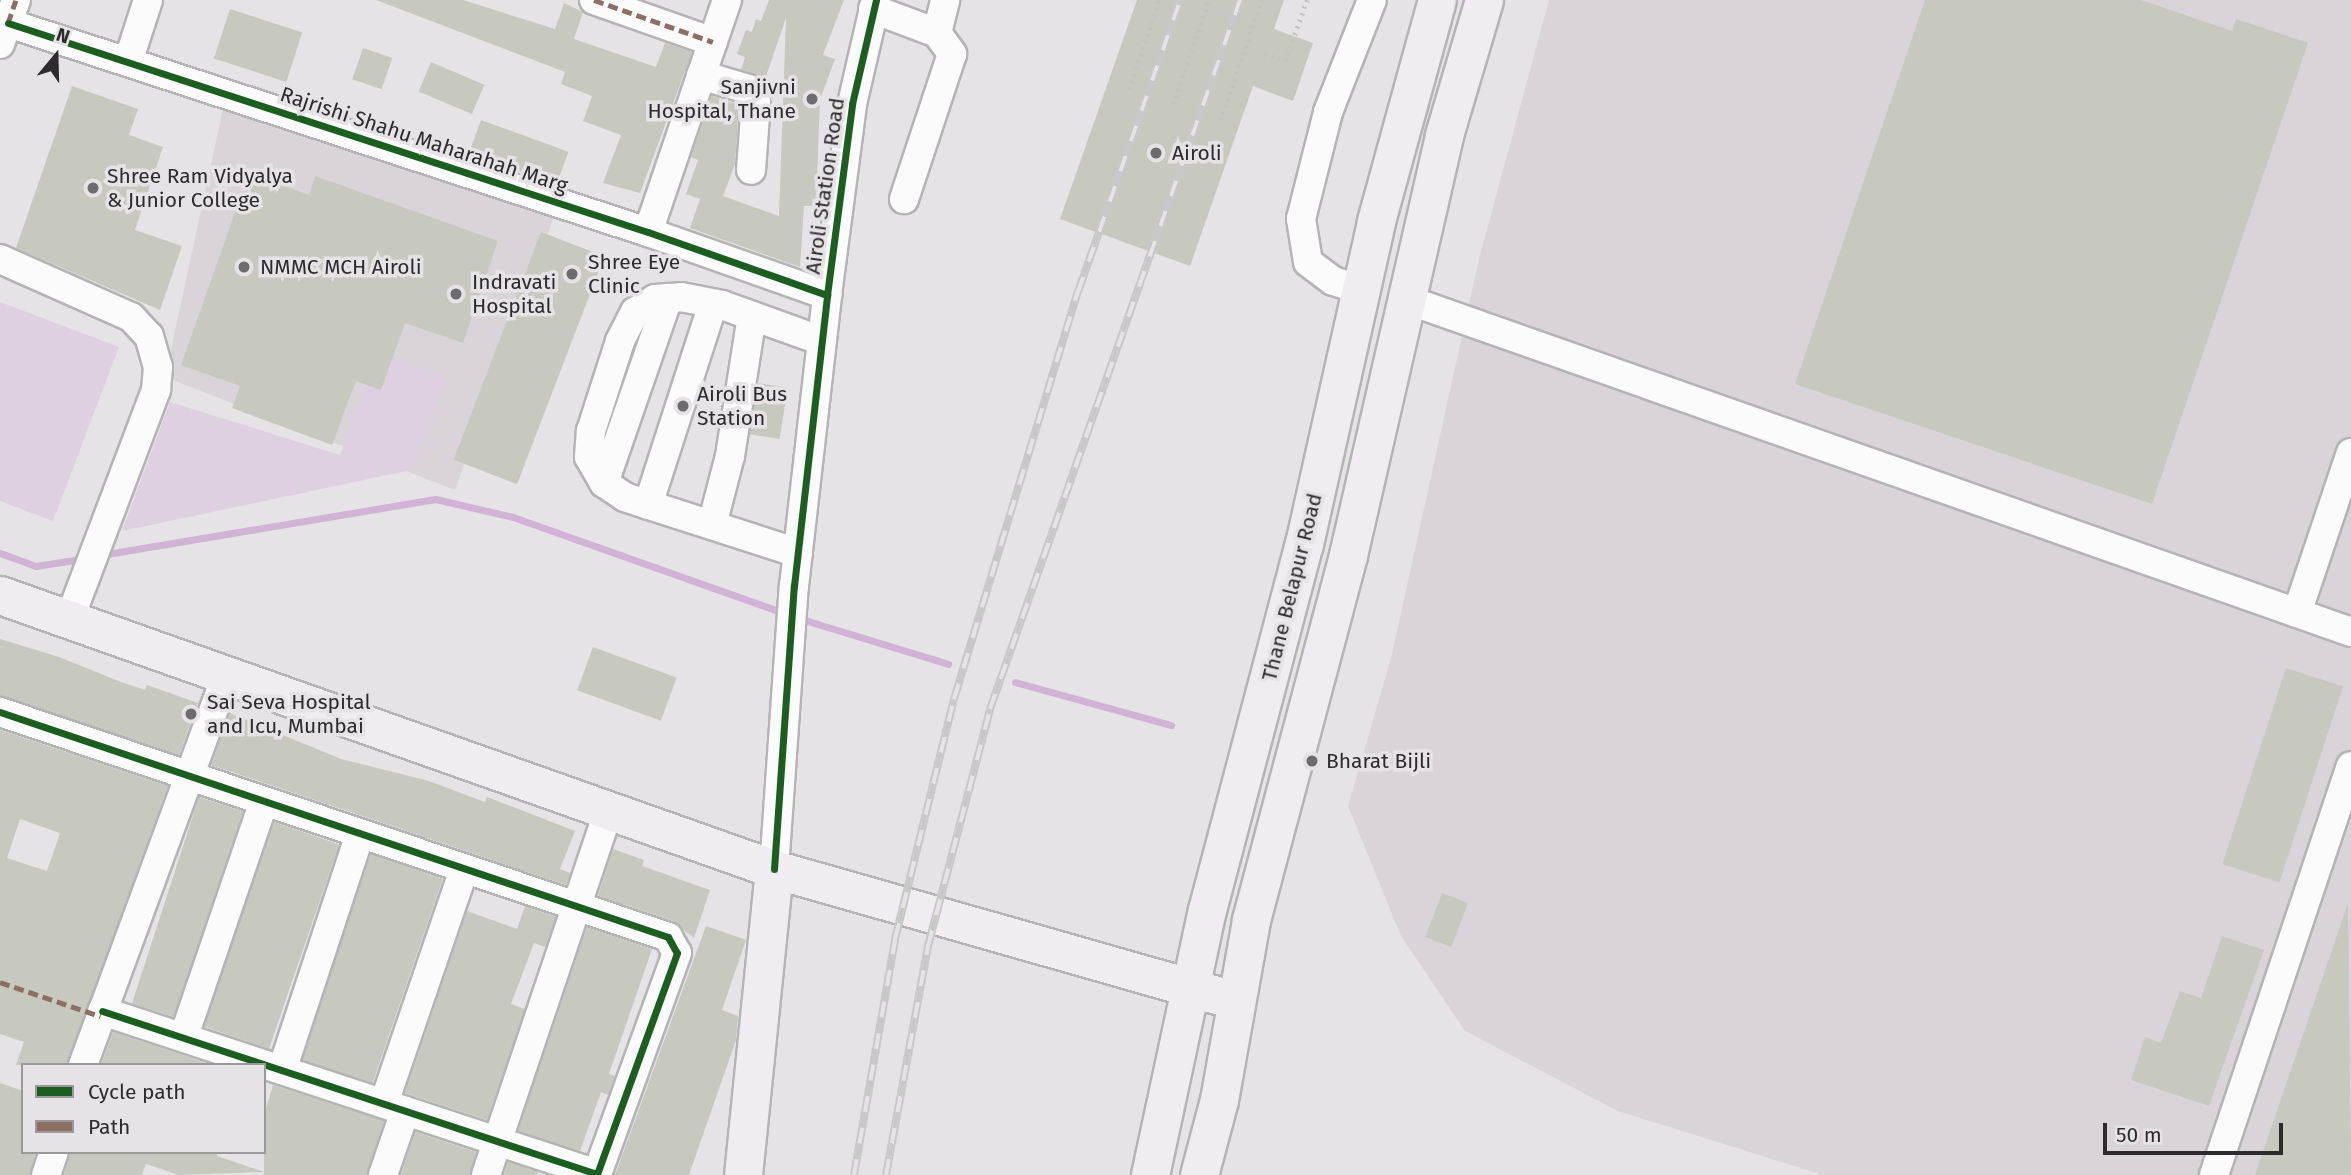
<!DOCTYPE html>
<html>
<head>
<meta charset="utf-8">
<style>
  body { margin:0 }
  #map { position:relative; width:2351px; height:1175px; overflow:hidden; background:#e5e3e5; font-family:"Fira Sans",sans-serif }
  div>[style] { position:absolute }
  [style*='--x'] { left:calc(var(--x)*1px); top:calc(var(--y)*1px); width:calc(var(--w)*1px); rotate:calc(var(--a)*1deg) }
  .built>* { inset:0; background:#dad4da }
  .green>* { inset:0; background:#decfe1 }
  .stream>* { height:7px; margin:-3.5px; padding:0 3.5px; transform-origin:3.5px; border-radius:3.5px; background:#d1b3d6 }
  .building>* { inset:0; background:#c7c9be; transform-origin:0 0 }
  .path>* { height:4.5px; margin-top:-2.25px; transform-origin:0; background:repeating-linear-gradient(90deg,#c3c3c3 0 2px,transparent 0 7px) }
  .roads { filter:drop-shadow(2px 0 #b5b3b5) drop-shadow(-2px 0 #b5b3b5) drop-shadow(0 2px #b5b3b5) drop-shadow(0 -2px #b5b3b5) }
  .minor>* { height:28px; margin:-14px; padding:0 14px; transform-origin:14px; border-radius:14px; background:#fbfbfb }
  .major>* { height:37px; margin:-18.5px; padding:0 18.5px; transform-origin:18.5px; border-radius:18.5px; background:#f1ecf2 }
  .rail>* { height:8px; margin-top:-4px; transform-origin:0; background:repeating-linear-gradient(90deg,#e6e2e6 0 16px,#c8c8c8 0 32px); box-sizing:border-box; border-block:2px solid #c8c8c8 }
  .quiet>* { height:5px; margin-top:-2.5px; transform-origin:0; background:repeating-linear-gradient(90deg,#8d6e63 0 10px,transparent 0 15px) }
  .cycleway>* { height:7px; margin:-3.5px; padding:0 3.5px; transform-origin:3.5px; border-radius:3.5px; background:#1b5e20 }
  .dots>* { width:19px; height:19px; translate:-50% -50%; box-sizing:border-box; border:4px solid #e6e2e6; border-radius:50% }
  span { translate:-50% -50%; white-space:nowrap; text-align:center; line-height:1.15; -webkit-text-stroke:7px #e6e2e6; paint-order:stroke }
  .poi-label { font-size:21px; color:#2d2b2d }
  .right { translate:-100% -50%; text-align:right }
  .left { translate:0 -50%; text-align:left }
  .street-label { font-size:21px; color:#2d2b2d }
  .legend { position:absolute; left:21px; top:1063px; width:245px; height:91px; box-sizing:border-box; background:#e6e2e6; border:2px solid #9c999c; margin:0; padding:9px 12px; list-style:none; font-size:21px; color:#2d2b2d }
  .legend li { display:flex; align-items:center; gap:14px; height:35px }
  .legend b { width:35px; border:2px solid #9c999c }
  .north { position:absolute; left:21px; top:21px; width:70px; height:70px; -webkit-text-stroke:5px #e6e2e6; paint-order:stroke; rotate:19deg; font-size:19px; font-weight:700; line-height:28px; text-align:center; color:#2d2b2d }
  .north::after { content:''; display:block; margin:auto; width:24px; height:32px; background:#2d2b2d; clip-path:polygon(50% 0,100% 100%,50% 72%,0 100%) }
  .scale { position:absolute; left:2103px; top:1123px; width:180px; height:32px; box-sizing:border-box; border:4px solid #2d2b2d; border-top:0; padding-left:9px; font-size:21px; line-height:24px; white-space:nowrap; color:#2d2b2d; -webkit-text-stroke:5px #e6e2e6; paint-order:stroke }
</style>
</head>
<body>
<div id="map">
  <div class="built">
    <div style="clip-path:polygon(1549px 0,2351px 0,2351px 1175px,1823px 1175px,1618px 1111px,1465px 1031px,1401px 936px,1348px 806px,1391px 658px,1479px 259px)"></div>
    <div style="clip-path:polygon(224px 104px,559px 203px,455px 490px,165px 377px)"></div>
  </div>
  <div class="green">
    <div style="clip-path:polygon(0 302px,119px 347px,53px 521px,0 501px)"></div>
    <div style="clip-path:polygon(378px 354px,446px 377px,411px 470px,122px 531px,170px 402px,340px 455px)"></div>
  </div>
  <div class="stream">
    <div style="--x:0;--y:553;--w:38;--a:20"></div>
    <div style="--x:36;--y:566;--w:51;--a:-9.1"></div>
    <div style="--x:101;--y:555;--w:339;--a:-9.5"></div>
    <div style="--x:435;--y:499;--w:80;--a:13"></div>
    <div style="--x:513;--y:517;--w:291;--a:19.5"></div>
    <div style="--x:798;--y:618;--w:157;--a:17"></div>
    <div style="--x:1015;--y:682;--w:162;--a:15.4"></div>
  </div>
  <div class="building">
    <div style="clip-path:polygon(376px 0,463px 0,555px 29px,564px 3px,583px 12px,574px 39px,656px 67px,665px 43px,692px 52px,640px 193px,603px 183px,621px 135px,583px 121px,592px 96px,561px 84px,565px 72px)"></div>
    <div style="clip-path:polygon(769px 0,844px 0,823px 55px,835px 59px,820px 100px,816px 206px,804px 206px,800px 267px,690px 228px,700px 199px,686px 194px,698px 160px,691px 157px,712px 96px,739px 105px,735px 164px,723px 196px,779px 216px,786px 18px,764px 82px,741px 70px,745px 57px,737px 54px,746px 30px,752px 32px,756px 19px,761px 21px)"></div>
    <div style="clip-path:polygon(1137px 0,1284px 0,1274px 29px,1313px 43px,1293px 101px,1253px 86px,1190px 266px,1060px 219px)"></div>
    <div style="clip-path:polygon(1925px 0,2141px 0,2232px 31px,2236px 19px,2308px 43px,2152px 504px,1795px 384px)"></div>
    <div style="left:230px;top:9px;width:76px;height:52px;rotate:18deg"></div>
    <div style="left:363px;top:48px;width:31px;height:33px;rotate:19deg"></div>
    <div style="left:431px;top:62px;width:58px;height:32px;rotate:23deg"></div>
    <div style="clip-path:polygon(72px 86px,138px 109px,129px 135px,163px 147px,135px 230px,182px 246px,160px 310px,16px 248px)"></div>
    <div style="left:481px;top:120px;width:93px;height:35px;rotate:20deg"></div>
    <div style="clip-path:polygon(249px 173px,309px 195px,315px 176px,498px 241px,463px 343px,405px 323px,381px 390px,356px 381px,332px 445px,232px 408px,240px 386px,181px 365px)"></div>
    <div style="left:541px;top:232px;width:68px;height:244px;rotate:21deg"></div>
    <div style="left:758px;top:383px;width:30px;height:52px;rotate:9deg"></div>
    <div style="clip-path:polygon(0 639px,59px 657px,121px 682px,145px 690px,147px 685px,198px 703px,179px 755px,0 696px)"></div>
    <div style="left:593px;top:647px;width:89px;height:46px;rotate:20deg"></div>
    <div style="left:2286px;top:668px;width:60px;height:206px;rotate:18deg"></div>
    <div style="clip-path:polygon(230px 713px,341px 759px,429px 781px,485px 802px,487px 797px,575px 831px,560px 869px,570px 873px,566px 885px,211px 765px)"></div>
    <div style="clip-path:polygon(evenodd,0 730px,168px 786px,67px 1065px,16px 1065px,24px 1042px,0 1034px,0 730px,20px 819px,60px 833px,47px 871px,7px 858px,20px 819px)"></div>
    <div style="left:199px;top:797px;width:46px;height:217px;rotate:18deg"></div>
    <div style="left:274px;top:822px;width:69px;height:216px;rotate:19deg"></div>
    <div style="clip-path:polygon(613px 849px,644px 860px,642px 866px,710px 890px,694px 938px,673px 921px,598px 896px)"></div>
    <div style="left:371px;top:854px;width:76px;height:217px;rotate:19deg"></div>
    <div style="left:1442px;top:893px;width:28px;height:47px;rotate:21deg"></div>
    <div style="clip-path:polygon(2348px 903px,2351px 1175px,2255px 1175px)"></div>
    <div style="clip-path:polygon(525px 906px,556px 917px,545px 947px,534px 943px,511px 1004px,525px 1009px,487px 1120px,405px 1093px,467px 911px,517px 929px)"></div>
    <div style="clip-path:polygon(706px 926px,746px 940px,722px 1010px,738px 1016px,736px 1040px,689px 1175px,615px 1175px)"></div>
    <div style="clip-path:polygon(587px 927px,652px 949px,609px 1074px,615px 1076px,608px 1095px,601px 1092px,580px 1151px,518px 1131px)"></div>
    <div style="clip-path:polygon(2222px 936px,2264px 950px,2209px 1106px,2131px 1080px,2145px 1037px,2161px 1043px,2180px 991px,2201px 998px)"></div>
    <div style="clip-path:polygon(113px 1032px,212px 1065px,101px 1065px)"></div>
    <div style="clip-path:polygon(0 1083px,23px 1091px,23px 1152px,36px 1152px,30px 1175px,0 1175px)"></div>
    <div style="clip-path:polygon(273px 1085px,384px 1121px,367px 1175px,264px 1175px,264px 1116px)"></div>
    <div style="clip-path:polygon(415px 1132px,476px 1152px,470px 1175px,401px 1175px)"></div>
    <div style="clip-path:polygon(70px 1152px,218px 1152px,217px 1156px,264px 1172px,179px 1175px,146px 1164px,142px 1175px,64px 1175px)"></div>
    <div style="clip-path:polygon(508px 1162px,538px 1172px,537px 1175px,504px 1175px)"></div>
  </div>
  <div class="path">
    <div style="--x:1265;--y:54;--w:21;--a:19"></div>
    <div style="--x:1285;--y:61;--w:65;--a:-70.2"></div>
    <div style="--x:1129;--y:89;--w:94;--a:-71.4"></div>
    <div style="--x:1173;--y:104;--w:110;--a:-70.9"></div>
    <div style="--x:1220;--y:120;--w:127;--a:-70.7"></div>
  </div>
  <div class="roads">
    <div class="minor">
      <div style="--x:594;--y:0;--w:126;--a:19.4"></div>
      <div style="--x:873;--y:9;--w:68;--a:20.6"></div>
      <div style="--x:937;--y:33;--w:26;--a:54"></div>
      <div style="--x:952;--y:54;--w:153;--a:108.3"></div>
      <div style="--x:8;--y:23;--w:673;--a:18.09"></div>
      <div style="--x:648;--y:232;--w:190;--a:19.4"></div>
      <div style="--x:937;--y:33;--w:34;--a:-76"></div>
      <div style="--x:0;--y:44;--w:47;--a:-70"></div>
      <div style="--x:128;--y:62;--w:65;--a:-72.1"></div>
      <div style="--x:701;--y:75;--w:49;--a:16.6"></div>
      <div style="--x:748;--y:89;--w:14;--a:56"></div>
      <div style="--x:756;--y:101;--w:69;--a:94.1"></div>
      <div style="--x:648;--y:232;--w:245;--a:-71.2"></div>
      <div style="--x:0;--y:259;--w:143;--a:23.9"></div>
      <div style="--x:131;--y:317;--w:26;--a:47"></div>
      <div style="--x:149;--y:336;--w:32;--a:74"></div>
      <div style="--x:158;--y:367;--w:23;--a:95"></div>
      <div style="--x:156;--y:390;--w:246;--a:110.7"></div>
      <div style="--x:1361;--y:290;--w:29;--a:-162"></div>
      <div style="--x:1333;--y:281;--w:31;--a:-143"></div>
      <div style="--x:1308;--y:262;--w:44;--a:-99.2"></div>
      <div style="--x:1301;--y:219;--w:110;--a:-75.8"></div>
      <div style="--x:1328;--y:112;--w:120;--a:-68.6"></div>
      <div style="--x:1405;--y:299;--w:1003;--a:19.39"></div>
      <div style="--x:604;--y:483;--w:196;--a:-70.9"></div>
      <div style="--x:648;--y:505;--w:211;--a:-72.1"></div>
      <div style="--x:712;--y:525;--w:71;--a:-75.4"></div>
      <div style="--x:730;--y:456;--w:142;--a:-81.1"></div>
      <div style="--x:798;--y:553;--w:182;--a:-162.1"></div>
      <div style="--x:625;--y:497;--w:25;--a:-146"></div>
      <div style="--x:604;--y:483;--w:30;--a:-120"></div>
      <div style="--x:589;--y:457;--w:26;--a:-86"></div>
      <div style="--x:591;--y:431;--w:95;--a:-72.1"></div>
      <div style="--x:620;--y:341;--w:33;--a:-63"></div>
      <div style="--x:635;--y:312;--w:24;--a:-33"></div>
      <div style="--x:655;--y:299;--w:26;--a:-4"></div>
      <div style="--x:681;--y:297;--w:42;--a:11"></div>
      <div style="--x:722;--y:305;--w:106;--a:19.8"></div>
      <div style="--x:2297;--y:613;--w:169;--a:-71.4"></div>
      <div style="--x:0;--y:712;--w:705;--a:18.61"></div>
      <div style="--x:668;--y:937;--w:18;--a:61"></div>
      <div style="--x:677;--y:953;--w:235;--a:109.9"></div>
      <div style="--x:597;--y:1174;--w:521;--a:-161.77"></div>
      <div style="--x:774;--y:869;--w:284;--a:-86"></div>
      <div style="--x:794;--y:586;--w:293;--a:-83.5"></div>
      <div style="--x:827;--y:295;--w:193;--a:-82.5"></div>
      <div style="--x:852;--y:104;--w:107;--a:-77"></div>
      <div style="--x:184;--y:1036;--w:248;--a:-71.2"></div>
      <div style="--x:83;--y:1065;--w:414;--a:-69.8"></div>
      <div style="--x:282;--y:1070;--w:249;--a:-71.7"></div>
      <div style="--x:384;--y:1103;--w:246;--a:-71.1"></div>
      <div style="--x:46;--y:1175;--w:24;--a:-71"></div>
      <div style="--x:383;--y:1175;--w:68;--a:-71"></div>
      <div style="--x:486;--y:1175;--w:382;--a:-71.4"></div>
      <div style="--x:2214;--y:1175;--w:431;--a:-71.5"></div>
    </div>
    <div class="major">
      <div style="--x:0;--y:595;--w:821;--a:19.49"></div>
      <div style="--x:774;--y:869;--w:479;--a:15.9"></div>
      <div style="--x:743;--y:1175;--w:308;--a:-84.2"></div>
      <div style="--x:1150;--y:1175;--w:271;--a:-77.9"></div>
      <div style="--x:1207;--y:910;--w:379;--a:-75.2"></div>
      <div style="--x:1304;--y:544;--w:331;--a:-77.4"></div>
      <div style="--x:1376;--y:221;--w:229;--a:-74.6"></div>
      <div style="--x:1199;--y:1175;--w:78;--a:-75.1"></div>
      <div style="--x:1219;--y:1100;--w:183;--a:-79.9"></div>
      <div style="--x:1251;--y:920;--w:378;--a:-75.1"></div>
      <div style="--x:1348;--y:555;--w:431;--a:-77.1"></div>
      <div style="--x:1444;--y:135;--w:141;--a:-73.5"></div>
    </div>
  </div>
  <div class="rail">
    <div style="--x:854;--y:1175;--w:240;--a:-80.1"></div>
    <div style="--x:895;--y:939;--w:247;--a:-76.2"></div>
    <div style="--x:954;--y:699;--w:425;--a:-73.1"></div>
    <div style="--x:1078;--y:292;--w:309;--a:-70.7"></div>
    <div style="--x:886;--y:1175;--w:233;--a:-79.6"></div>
    <div style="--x:928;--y:946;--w:245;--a:-75.3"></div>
    <div style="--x:990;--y:709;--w:752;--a:-70.58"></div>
  </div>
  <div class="quiet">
    <div style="--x:594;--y:0;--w:126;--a:19.4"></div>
    <div style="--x:8;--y:23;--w:24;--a:-71"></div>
    <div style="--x:0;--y:982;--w:106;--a:18.8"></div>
  </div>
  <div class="cycleway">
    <div style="--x:8;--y:23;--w:673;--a:18.09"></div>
    <div style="--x:648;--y:232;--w:190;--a:19.4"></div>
    <div style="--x:0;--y:712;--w:705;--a:18.61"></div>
    <div style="--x:668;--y:937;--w:18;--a:61"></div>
    <div style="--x:677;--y:953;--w:235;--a:109.9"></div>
    <div style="--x:597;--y:1174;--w:521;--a:-161.77"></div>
    <div style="--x:774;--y:869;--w:284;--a:-86"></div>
    <div style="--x:794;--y:586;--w:293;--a:-83.5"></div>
    <div style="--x:827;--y:295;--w:193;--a:-82.5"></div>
    <div style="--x:852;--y:104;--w:107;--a:-77"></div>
  </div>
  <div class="dots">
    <div style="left:812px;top:99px;background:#6d6b6d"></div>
    <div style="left:1156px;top:153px;background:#6d6b6d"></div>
    <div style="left:93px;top:188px;background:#6d6b6d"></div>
    <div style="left:244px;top:267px;background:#6d6b6d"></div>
    <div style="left:572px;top:274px;background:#6d6b6d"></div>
    <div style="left:456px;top:294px;background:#6d6b6d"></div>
    <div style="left:683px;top:406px;background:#6d6b6d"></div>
    <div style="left:191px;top:714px;background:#6d6b6d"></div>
    <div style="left:1312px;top:761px;background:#6d6b6d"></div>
  </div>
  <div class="poi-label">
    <span class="right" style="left:796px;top:99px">Sanjivni<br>Hospital, Thane</span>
    <span class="left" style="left:1172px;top:153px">Airoli</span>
    <span class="left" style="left:107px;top:188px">Shree Ram Vidyalya<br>&amp; Junior College</span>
    <span class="left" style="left:588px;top:274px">Shree Eye<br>Clinic</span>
    <span class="left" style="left:260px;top:267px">NMMC MCH Airoli</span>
    <span class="left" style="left:472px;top:294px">Indravati<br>Hospital</span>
    <span class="left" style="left:697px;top:406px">Airoli Bus<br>Station</span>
    <span class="left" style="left:207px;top:714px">Sai Seva Hospital<br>and Icu, Mumbai</span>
    <span class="left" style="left:1326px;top:761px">Bharat Bijli</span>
  </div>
  <div class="street-label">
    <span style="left:424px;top:140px;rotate:18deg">Rajrishi Shahu Maharahah Marg</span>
    <span style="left:825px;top:186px;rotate:-82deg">Airoli Station Road</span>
    <span style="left:1292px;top:587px;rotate:-76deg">Thane Belapur Road</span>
  </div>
  <ul class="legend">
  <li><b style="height:9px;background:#1b5e20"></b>Cycle path</li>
  <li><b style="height:9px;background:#8d6e63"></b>Path</li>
  </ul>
  <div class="north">N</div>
  <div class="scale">50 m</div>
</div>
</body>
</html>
